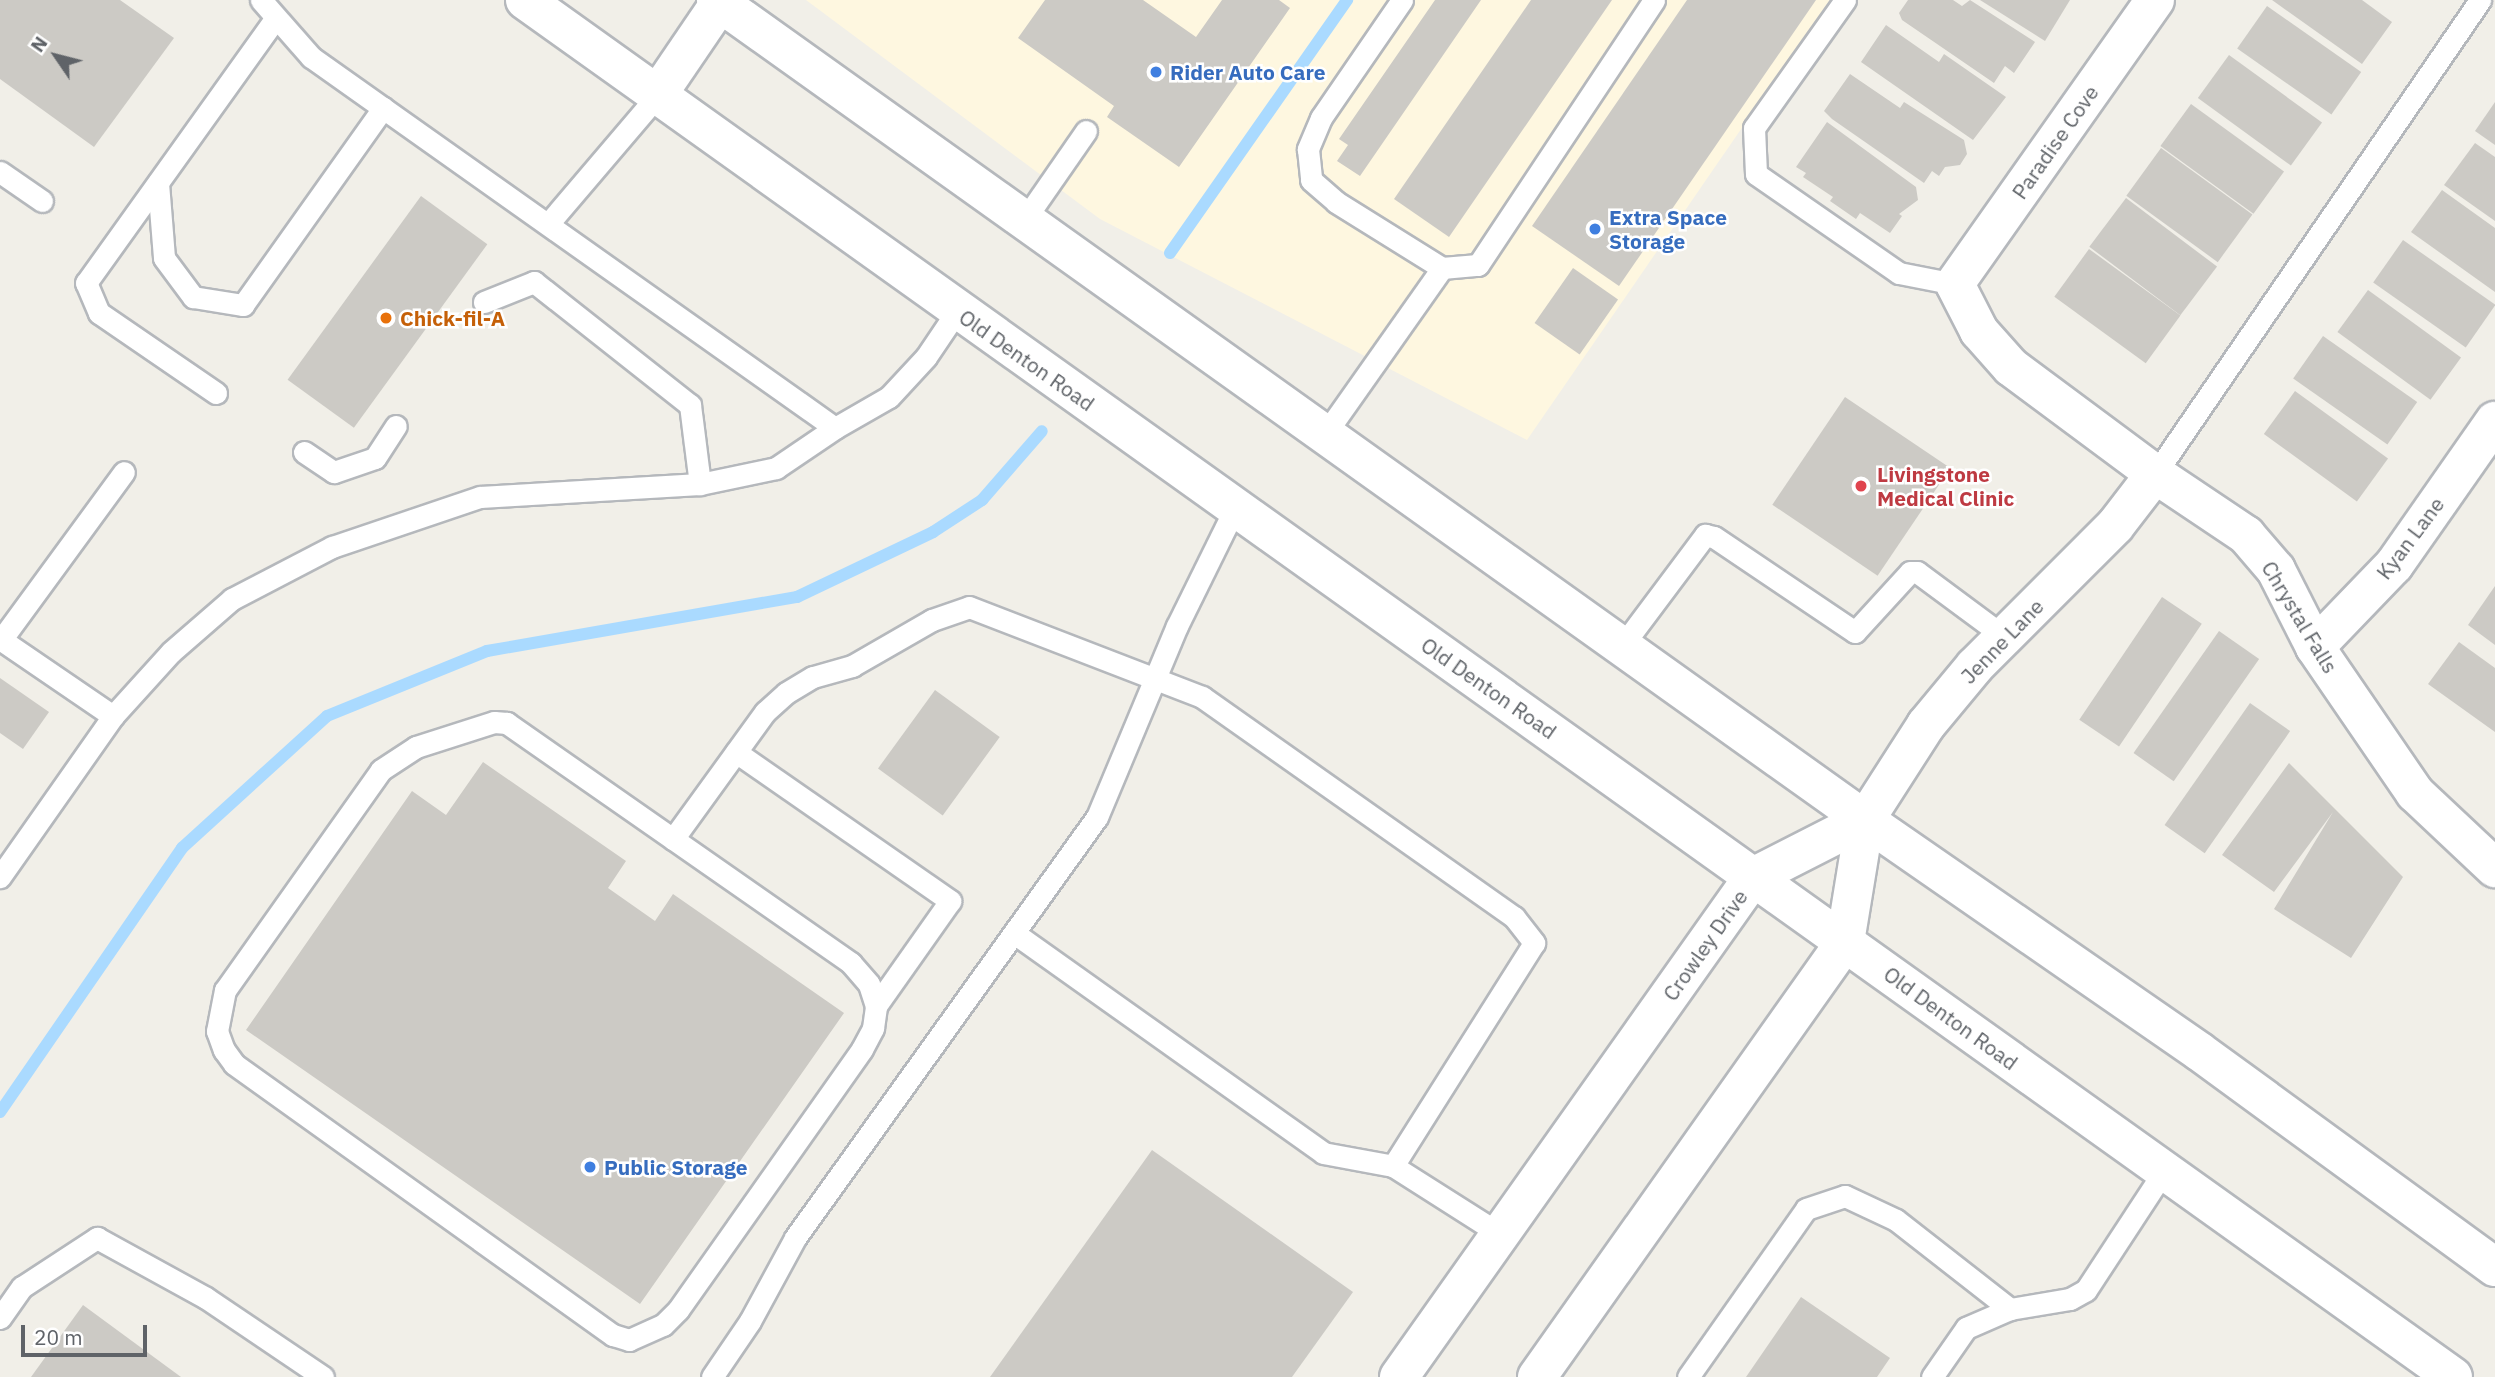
<!DOCTYPE html>
<html>
<head>
<meta charset="utf-8">
<style>
  body { margin:0 }
  #map { position:relative; width:2495px; height:1377px; overflow:hidden; background:#f1efe8; font-family:"IBM Plex Sans",sans-serif }
  div>[style] { position:absolute }
  [style*='--x'] { left:calc(var(--x)*1px); top:calc(var(--y)*1px); width:calc(var(--w)*1px); rotate:calc(var(--a)*1deg) }
  .commercial>* { inset:0; background:#fef7e0 }
  .stream>* { height:12px; margin:-6px; padding:0 6px; transform-origin:6px; border-radius:6px; background:#aadaff }
  .building>* { inset:0; background:#cccac5; transform-origin:0 0 }
  .roads { filter:drop-shadow(2px 0 #b5b8bc) drop-shadow(-2px 0 #b5b8bc) drop-shadow(0 2px #b5b8bc) drop-shadow(0 -2px #b5b8bc) }
  .lane>* { height:21px; margin:-10.5px; padding:0 10.5px; transform-origin:10.5px; border-radius:10.5px; background:#fff }
  .street>* { height:38px; margin:-19px; padding:0 19px; transform-origin:19px; border-radius:19px; background:#fff }
  .secondary>* { height:38px; margin:-19px; padding:0 19px; transform-origin:19px; border-radius:19px; background:#fff }
  .dots>* { width:19px; height:19px; translate:-50% -50%; box-sizing:border-box; border:4px solid #fff; border-radius:50% }
  span { translate:-50% -50%; white-space:nowrap; text-align:center; line-height:1.15; -webkit-text-stroke:5px #fff; paint-order:stroke }
  .shop-label { font-size:21px; color:#366cbe; font-weight:700 }
  .left { translate:0 -50%; text-align:left }
  .street-label { font-size:21px; color:#5f6368 }
  .food-label { font-size:21px; color:#c56008; font-weight:700 }
  .health-label { font-size:21px; color:#be3a42; font-weight:700 }
  .north { position:absolute; left:21px; top:21px; width:70px; height:70px; -webkit-text-stroke:5px #fff; paint-order:stroke; rotate:305deg; font-size:19px; font-weight:700; line-height:28px; text-align:center; color:#5f6368 }
  .north::after { content:''; display:block; margin:auto; width:24px; height:32px; background:#5f6368; clip-path:polygon(50% 0,100% 100%,50% 72%,0 100%) }
  .scale { position:absolute; left:21px; top:1325px; width:126px; height:32px; box-sizing:border-box; border:4px solid #5f6368; border-top:0; padding-left:9px; font-size:21px; line-height:24px; white-space:nowrap; color:#5f6368; -webkit-text-stroke:5px #fff; paint-order:stroke }
</style>
</head>
<body>
<div id="map">
  <div class="commercial">
    <div style="clip-path:polygon(806px 0,1830px 0,1527px 440px,1100px 219px)"></div>
  </div>
  <div class="stream">
    <div style="--x:1170;--y:253;--w:309;--a:-55"></div>
    <div style="--x:0;--y:1112;--w:321;--a:-55.4"></div>
    <div style="--x:182;--y:848;--w:196;--a:-42.3"></div>
    <div style="--x:327;--y:716;--w:173;--a:-22.1"></div>
    <div style="--x:487;--y:651;--w:315;--a:-9.9"></div>
    <div style="--x:797;--y:597;--w:151;--a:-25.5"></div>
    <div style="--x:933;--y:532;--w:59;--a:-33.1"></div>
    <div style="--x:982;--y:500;--w:91;--a:-49"></div>
  </div>
  <div class="building">
    <div style="clip-path:polygon(0 0,120px 0,174px 38px,94px 147px,0 79px)"></div>
    <div style="clip-path:polygon(1045px 0,1143px 0,1196px 37px,1222px 0,1279px 0,1290px 8px,1179px 167px,1107px 117px,1114px 106px,1018px 38px)"></div>
    <div style="clip-path:polygon(1435px 0,1481px 0,1360px 176px,1337px 161px,1348px 145px,1339px 139px)"></div>
    <div style="clip-path:polygon(1531px 0,1612px 0,1449px 237px,1394px 199px)"></div>
    <div style="clip-path:polygon(1687px 0,1816px 0,1619px 286px,1532px 226px)"></div>
    <div style="clip-path:polygon(1908px 0,1953px 0,1962px 6px,1970px 0,2035px 42px,2014px 73px,2005px 66px,1994px 83px,1902px 20px,1899px 13px)"></div>
    <div style="clip-path:polygon(1980px 0,2070px 0,2045px 41px)"></div>
    <div style="clip-path:polygon(2272px 0,2362px 0,2392px 22px,2362px 64px)"></div>
    <div style="left:2267px;top:6px;width:115px;height:52px;rotate:35deg"></div>
    <div style="clip-path:polygon(1886px 25px,1939px 62px,1944px 54px,2006px 97px,1973px 140px,1861px 62px)"></div>
    <div style="left:2229px;top:55px;width:115px;height:53px;rotate:36deg"></div>
    <div style="clip-path:polygon(1850px 74px,1900px 108px,1904px 102px,1964px 140px,1967px 154px,1960px 165px,1945px 167px,1939px 176px,1932px 171px,1924px 183px,1832px 119px,1824px 111px)"></div>
    <div style="clip-path:polygon(2495px 102px,2495px 145px,2475px 131px)"></div>
    <div style="left:2191px;top:104px;width:115px;height:52px;rotate:36deg"></div>
    <div style="clip-path:polygon(1827px 122px,1916px 187px,1918px 200px,1899px 214px,1902px 216px,1890px 233px,1860px 213px,1856px 219px,1830px 201px,1833px 197px,1803px 177px,1806px 173px,1796px 167px)"></div>
    <div style="clip-path:polygon(2475px 143px,2495px 157px,2495px 221px,2444px 185px)"></div>
    <div style="left:2161px;top:148px;width:113px;height:59px;rotate:36deg"></div>
    <div style="clip-path:polygon(2442px 190px,2495px 228px,2495px 292px,2411px 232px)"></div>
    <div style="left:421px;top:196px;width:82px;height:227px;rotate:36deg"></div>
    <div style="left:2126px;top:198px;width:114px;height:61px;rotate:37deg"></div>
    <div style="left:2403px;top:240px;width:113px;height:52px;rotate:35deg"></div>
    <div style="left:2089px;top:249px;width:113px;height:59px;rotate:36deg"></div>
    <div style="left:1573px;top:268px;width:55px;height:67px;rotate:35deg"></div>
    <div style="left:2368px;top:290px;width:115px;height:52px;rotate:36deg"></div>
    <div style="left:2323px;top:336px;width:115px;height:52px;rotate:35deg"></div>
    <div style="left:2295px;top:391px;width:115px;height:53px;rotate:36deg"></div>
    <div style="left:1845px;top:397px;width:127px;height:130px;rotate:34deg"></div>
    <div style="clip-path:polygon(2495px 586px,2495px 645px,2468px 625px)"></div>
    <div style="left:2162px;top:597px;width:48px;height:148px;rotate:34deg"></div>
    <div style="left:2219px;top:631px;width:49px;height:149px;rotate:35deg"></div>
    <div style="clip-path:polygon(2459px 642px,2495px 668px,2495px 732px,2428px 684px)"></div>
    <div style="clip-path:polygon(0 678px,49px 712px,23px 749px,0 733px)"></div>
    <div style="left:935px;top:690px;width:80px;height:97px;rotate:36deg"></div>
    <div style="left:2250px;top:703px;width:49px;height:149px;rotate:35deg"></div>
    <div style="clip-path:polygon(483px 762px,626px 861px,608px 888px,655px 921px,673px 894px,844px 1013px,640px 1304px,246px 1030px,412px 791px,446px 815px)"></div>
    <div style="clip-path:polygon(2289px 763px,2403px 877px,2351px 958px,2274px 909px,2333px 812px,2274px 892px,2222px 855px)"></div>
    <div style="clip-path:polygon(1152px 1150px,1353px 1292px,1292px 1377px,990px 1377px)"></div>
    <div style="clip-path:polygon(1801px 1297px,1890px 1358px,1877px 1377px,1746px 1377px)"></div>
    <div style="clip-path:polygon(83px 1305px,181px 1377px,31px 1377px)"></div>
  </div>
  <div class="roads">
    <div class="lane">
      <div style="--x:261;--y:0;--w:76;--a:48.7"></div>
      <div style="--x:311;--y:57;--w:642;--a:35.3"></div>
      <div style="--x:835;--y:428;--w:62;--a:-29.9"></div>
      <div style="--x:889;--y:397;--w:54;--a:-47.2"></div>
      <div style="--x:926;--y:357;--w:55;--a:-56"></div>
      <div style="--x:1402;--y:0;--w:143;--a:124.5"></div>
      <div style="--x:1321;--y:118;--w:34;--a:113"></div>
      <div style="--x:1308;--y:149;--w:31;--a:84"></div>
      <div style="--x:1311;--y:180;--w:33;--a:41"></div>
      <div style="--x:1336;--y:202;--w:125;--a:31.9"></div>
      <div style="--x:1442;--y:268;--w:36;--a:-5"></div>
      <div style="--x:1478;--y:265;--w:318;--a:-56.4"></div>
      <div style="--x:1845;--y:0;--w:157;--a:125.4"></div>
      <div style="--x:1754;--y:128;--w:46;--a:87.5"></div>
      <div style="--x:1756;--y:174;--w:174;--a:34.7"></div>
      <div style="--x:1899;--y:273;--w:57;--a:11.1"></div>
      <div style="--x:0;--y:172;--w:51;--a:34.6"></div>
      <div style="--x:158;--y:183;--w:75;--a:85.4"></div>
      <div style="--x:164;--y:258;--w:49;--a:53.4"></div>
      <div style="--x:193;--y:297;--w:51;--a:9.1"></div>
      <div style="--x:243;--y:305;--w:242;--a:-54.6"></div>
      <div style="--x:1025;--y:219;--w:107;--a:-55.3"></div>
      <div style="--x:548;--y:224;--w:167;--a:-49.6"></div>
      <div style="--x:484;--y:302;--w:54;--a:-21.8"></div>
      <div style="--x:534;--y:282;--w:199;--a:38.3"></div>
      <div style="--x:690;--y:405;--w:80;--a:82.8"></div>
      <div style="--x:216;--y:393;--w:142;--a:-145.6"></div>
      <div style="--x:99;--y:313;--w:33;--a:-113"></div>
      <div style="--x:86;--y:283;--w:326;--a:-54.4"></div>
      <div style="--x:1325;--y:434;--w:203;--a:-54.8"></div>
      <div style="--x:304;--y:452;--w:36;--a:34"></div>
      <div style="--x:334;--y:472;--w:43;--a:-18.9"></div>
      <div style="--x:375;--y:458;--w:38;--a:-57"></div>
      <div style="--x:2155;--y:474;--w:575;--a:-55.56"></div>
      <div style="--x:0;--y:639;--w:137;--a:34.3"></div>
      <div style="--x:113;--y:716;--w:197;--a:125.1"></div>
      <div style="--x:1;--y:640;--w:208;--a:-53.8"></div>
      <div style="--x:1622;--y:646;--w:139;--a:-53.2"></div>
      <div style="--x:1705;--y:535;--w:9;--a:13"></div>
      <div style="--x:1714;--y:537;--w:170;--a:34"></div>
      <div style="--x:1855;--y:632;--w:81;--a:-47.5"></div>
      <div style="--x:1910;--y:572;--w:7;--a:0"></div>
      <div style="--x:1917;--y:572;--w:109;--a:36.5"></div>
      <div style="--x:113;--y:716;--w:86;--a:-47.8"></div>
      <div style="--x:171;--y:652;--w:81;--a:-41"></div>
      <div style="--x:232;--y:599;--w:113;--a:-27.5"></div>
      <div style="--x:332;--y:547;--w:156;--a:-18.7"></div>
      <div style="--x:480;--y:497;--w:220;--a:-3.4"></div>
      <div style="--x:700;--y:484;--w:78;--a:-11.9"></div>
      <div style="--x:776;--y:468;--w:71;--a:-34.1"></div>
      <div style="--x:736;--y:752;--w:261;--a:34.8"></div>
      <div style="--x:950;--y:901;--w:128;--a:125.2"></div>
      <div style="--x:673;--y:839;--w:203;--a:-145.1"></div>
      <div style="--x:507;--y:723;--w:13;--a:-176"></div>
      <div style="--x:494;--y:722;--w:82;--a:162.2"></div>
      <div style="--x:416;--y:747;--w:42;--a:146.7"></div>
      <div style="--x:381;--y:770;--w:270;--a:125.3"></div>
      <div style="--x:225;--y:990;--w:42;--a:101"></div>
      <div style="--x:217;--y:1031;--w:20;--a:70"></div>
      <div style="--x:224;--y:1050;--w:17;--a:54"></div>
      <div style="--x:234;--y:1064;--w:466;--a:35.6"></div>
      <div style="--x:613;--y:1335;--w:17;--a:17"></div>
      <div style="--x:629;--y:1340;--w:37;--a:-24"></div>
      <div style="--x:663;--y:1325;--w:21;--a:-45"></div>
      <div style="--x:678;--y:1310;--w:319;--a:-54.8"></div>
      <div style="--x:862;--y:1049;--w:24;--a:-62"></div>
      <div style="--x:873;--y:1028;--w:22;--a:-82"></div>
      <div style="--x:876;--y:1006;--w:23;--a:-108"></div>
      <div style="--x:869;--y:984;--w:28;--a:-131"></div>
      <div style="--x:851;--y:963;--w:217;--a:-145.1"></div>
      <div style="--x:673;--y:839;--w:157;--a:-54.1"></div>
      <div style="--x:765;--y:712;--w:28;--a:-42"></div>
      <div style="--x:786;--y:693;--w:31;--a:-31"></div>
      <div style="--x:813;--y:677;--w:41;--a:-15.8"></div>
      <div style="--x:852;--y:666;--w:92;--a:-29.9"></div>
      <div style="--x:932;--y:620;--w:39;--a:-19"></div>
      <div style="--x:969;--y:607;--w:250;--a:21.1"></div>
      <div style="--x:1202;--y:697;--w:382;--a:35.2"></div>
      <div style="--x:1514;--y:917;--w:33;--a:52"></div>
      <div style="--x:1534;--y:943;--w:264;--a:122.3"></div>
      <div style="--x:1014;--y:933;--w:379;--a:35.4"></div>
      <div style="--x:1323;--y:1153;--w:71;--a:10.5"></div>
      <div style="--x:1393;--y:1166;--w:127;--a:32.4"></div>
      <div style="--x:0;--y:1318;--w:38;--a:-55"></div>
      <div style="--x:22;--y:1287;--w:90;--a:-33.2"></div>
      <div style="--x:97;--y:1238;--w:124;--a:28.8"></div>
      <div style="--x:206;--y:1298;--w:141;--a:34"></div>
      <div style="--x:712;--y:1377;--w:68;--a:-55.8"></div>
      <div style="--x:750;--y:1321;--w:94;--a:-61.5"></div>
      <div style="--x:795;--y:1238;--w:518;--a:-54.35"></div>
      <div style="--x:1097;--y:817;--w:207;--a:-67.3"></div>
      <div style="--x:1177;--y:626;--w:131;--a:-63.8"></div>
      <div style="--x:1688;--y:1377;--w:205;--a:-54.9"></div>
      <div style="--x:1806;--y:1209;--w:41;--a:-18.4"></div>
      <div style="--x:1845;--y:1196;--w:56;--a:25.2"></div>
      <div style="--x:1896;--y:1220;--w:145;--a:38"></div>
      <div style="--x:1932;--y:1377;--w:60;--a:-55.2"></div>
      <div style="--x:1966;--y:1328;--w:48;--a:-23.4"></div>
      <div style="--x:2010;--y:1309;--w:61;--a:-9.5"></div>
      <div style="--x:2070;--y:1299;--w:18;--a:-29"></div>
      <div style="--x:2086;--y:1290;--w:142;--a:-56.8"></div>
    </div>
    <div class="street">
      <div style="--x:2155;--y:0;--w:347;--a:125.2"></div>
      <div style="--x:1955;--y:284;--w:53;--a:62.9"></div>
      <div style="--x:1979;--y:331;--w:48;--a:48.4"></div>
      <div style="--x:2011;--y:367;--w:179;--a:36.6"></div>
      <div style="--x:2155;--y:474;--w:110;--a:33.8"></div>
      <div style="--x:2246;--y:535;--w:46;--a:49.4"></div>
      <div style="--x:2276;--y:570;--w:86;--a:63.1"></div>
      <div style="--x:2315;--y:647;--w:177;--a:55.6"></div>
      <div style="--x:2415;--y:793;--w:110;--a:43.2"></div>
      <div style="--x:2315;--y:647;--w:114;--a:-46.1"></div>
      <div style="--x:2394;--y:565;--w:176;--a:-55"></div>
      <div style="--x:1399;--y:1377;--w:613;--a:-54.7"></div>
      <div style="--x:1753;--y:877;--w:126;--a:-27"></div>
      <div style="--x:1537;--y:1377;--w:533;--a:-54.7"></div>
      <div style="--x:1845;--y:942;--w:124;--a:-80.7"></div>
      <div style="--x:1865;--y:820;--w:113;--a:-57.3"></div>
      <div style="--x:1926;--y:725;--w:77;--a:-50.3"></div>
      <div style="--x:1975;--y:666;--w:198;--a:-45"></div>
      <div style="--x:2115;--y:526;--w:66;--a:-52.4"></div>
    </div>
    <div class="secondary">
      <div style="--x:525;--y:0;--w:2369;--a:35.53"></div>
      <div style="--x:716;--y:0;--w:1412;--a:35.51"></div>
      <div style="--x:1865;--y:820;--w:407;--a:34.7"></div>
      <div style="--x:2200;--y:1052;--w:365;--a:36.1"></div>
      <div style="--x:656;--y:97;--w:114;--a:-55.8"></div>
    </div>
  </div>
  <div class="dots">
    <div style="left:1156px;top:72px;background:#3f7fe0"></div>
    <div style="left:1595px;top:229px;background:#3f7fe0"></div>
    <div style="left:386px;top:318px;background:#e8710a"></div>
    <div style="left:1861px;top:486px;background:#e0444e"></div>
    <div style="left:590px;top:1167px;background:#3f7fe0"></div>
  </div>
  <div class="shop-label">
    <span class="left" style="left:1170px;top:72px">Rider Auto Care</span>
    <span class="left" style="left:1609px;top:229px">Extra Space<br>Storage</span>
    <span class="left" style="left:604px;top:1167px">Public Storage</span>
  </div>
  <div class="street-label">
    <span style="left:2055px;top:142px;rotate:-55deg">Paradise Cove</span>
    <span style="left:1027px;top:360px;rotate:35deg">Old Denton Road</span>
    <span style="left:2410px;top:538px;rotate:-53deg">Kyan Lane</span>
    <span style="left:2300px;top:617px;rotate:59deg">Chrystal Falls</span>
    <span style="left:2002px;top:641px;rotate:-46deg">Jenne Lane</span>
    <span style="left:1489px;top:688px;rotate:35deg">Old Denton Road</span>
    <span style="left:1705px;top:945px;rotate:-55deg">Crowley Drive</span>
    <span style="left:1951px;top:1018px;rotate:36deg">Old Denton Road</span>
  </div>
  <div class="food-label">
    <span class="left" style="left:400px;top:318px">Chick-fil-A</span>
  </div>
  <div class="health-label">
    <span class="left" style="left:1877px;top:486px">Livingstone<br>Medical Clinic</span>
  </div>
  <div class="north">N</div>
  <div class="scale">20 m</div>
</div>
</body>
</html>
